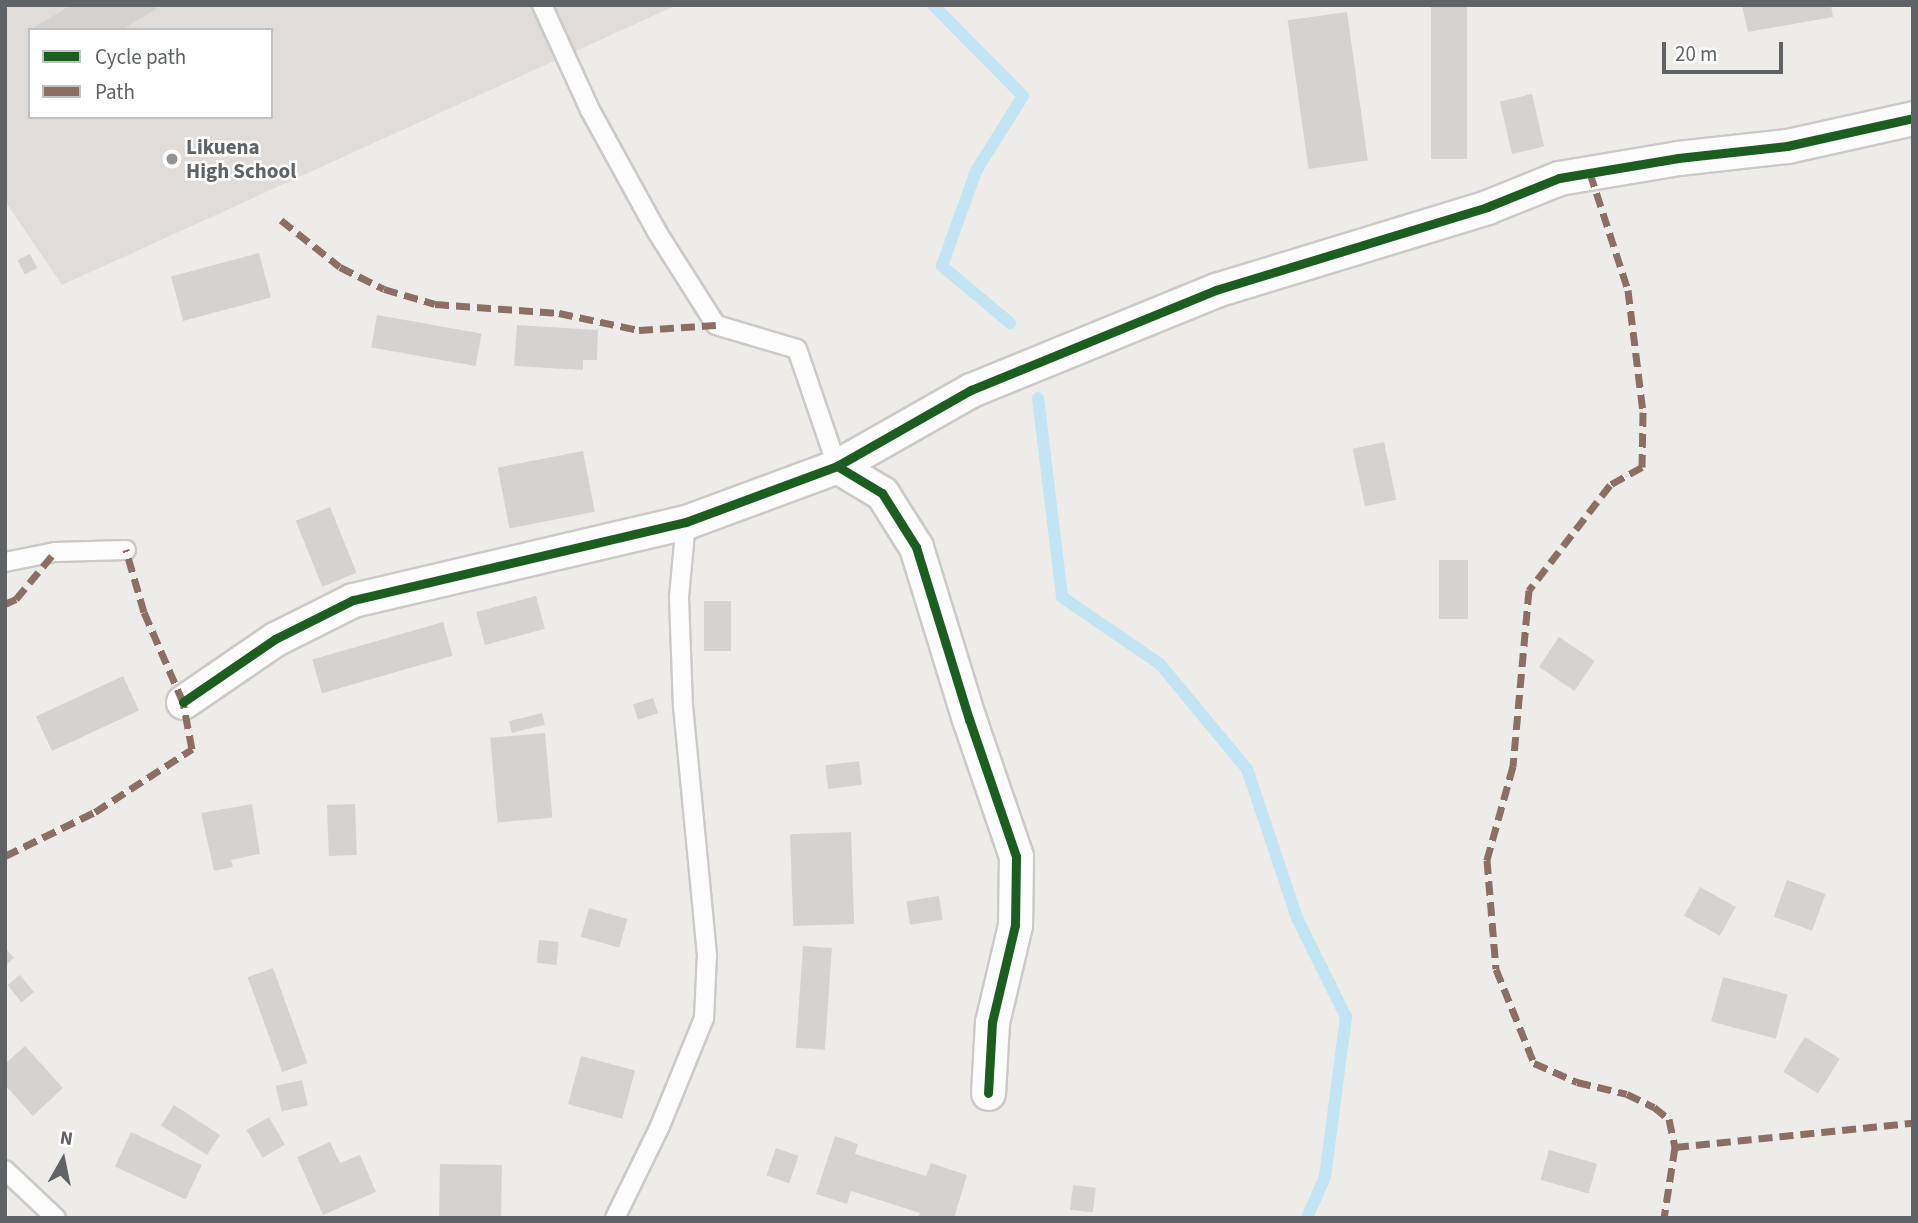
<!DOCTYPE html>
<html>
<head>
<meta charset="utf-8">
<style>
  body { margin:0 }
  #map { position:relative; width:1918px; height:1223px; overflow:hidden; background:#eeece9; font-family:"Source Sans 3",sans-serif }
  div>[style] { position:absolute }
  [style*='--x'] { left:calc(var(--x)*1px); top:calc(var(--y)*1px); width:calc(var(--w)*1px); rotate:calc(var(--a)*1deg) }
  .education>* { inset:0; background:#dfdcd9 }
  .stream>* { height:12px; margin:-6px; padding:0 6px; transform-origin:6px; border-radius:6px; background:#c3e4f2 }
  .building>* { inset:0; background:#d5d3d2; transform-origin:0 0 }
  .roads { filter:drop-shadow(2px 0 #cbcac9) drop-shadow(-2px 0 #cbcac9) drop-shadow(0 2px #cbcac9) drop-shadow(0 -2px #cbcac9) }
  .lane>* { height:18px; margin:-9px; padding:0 9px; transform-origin:9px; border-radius:9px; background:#fcfcfc }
  .street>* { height:33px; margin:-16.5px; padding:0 16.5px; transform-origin:16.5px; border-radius:16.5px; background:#fcfcfc }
  .quiet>* { height:7px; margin-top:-3.5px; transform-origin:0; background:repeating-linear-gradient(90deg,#8d6e63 0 14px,transparent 0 21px) }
  .cycleway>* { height:9px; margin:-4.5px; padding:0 4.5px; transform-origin:4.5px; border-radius:4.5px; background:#1b5e20 }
  .dots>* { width:19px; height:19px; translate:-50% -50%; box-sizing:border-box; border:4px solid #fff; border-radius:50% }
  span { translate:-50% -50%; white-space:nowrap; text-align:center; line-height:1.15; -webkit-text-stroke:5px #fff; paint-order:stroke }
  .poi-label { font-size:21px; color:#5f6366; font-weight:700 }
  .left { translate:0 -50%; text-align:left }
  .frame { position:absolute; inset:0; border:7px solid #5f6366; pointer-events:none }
  .legend { position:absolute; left:28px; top:28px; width:245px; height:91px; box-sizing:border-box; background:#fff; border:2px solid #bfc1c2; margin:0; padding:9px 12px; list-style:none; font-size:21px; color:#5f6366 }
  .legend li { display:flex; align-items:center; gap:14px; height:35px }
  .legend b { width:35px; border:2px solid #bfc1c2 }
  .north { position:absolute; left:28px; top:1125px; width:70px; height:70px; -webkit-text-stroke:5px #fff; paint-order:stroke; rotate:9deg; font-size:19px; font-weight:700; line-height:28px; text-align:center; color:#5f6366 }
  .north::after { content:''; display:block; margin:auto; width:24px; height:32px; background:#5f6366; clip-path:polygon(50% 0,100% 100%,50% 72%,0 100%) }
  .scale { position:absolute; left:1662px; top:42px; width:121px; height:32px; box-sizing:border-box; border:4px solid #5f6366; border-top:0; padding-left:9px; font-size:21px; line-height:24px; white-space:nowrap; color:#5f6366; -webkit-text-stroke:5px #fff; paint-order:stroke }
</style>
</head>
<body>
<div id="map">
  <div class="education">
    <div style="clip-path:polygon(evenodd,5px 5px,677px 5px,62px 285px,5px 201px,5px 5px,30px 30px,271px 30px,271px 117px,30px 117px,30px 30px)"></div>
  </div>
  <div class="stream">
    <div style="--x:933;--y:5;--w:128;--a:45.3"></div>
    <div style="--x:1023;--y:96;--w:89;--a:122.1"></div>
    <div style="--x:976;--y:171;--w:101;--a:109.7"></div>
    <div style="--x:942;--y:266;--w:89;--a:40"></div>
    <div style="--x:1038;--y:398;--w:200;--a:83.1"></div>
    <div style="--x:1062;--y:597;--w:119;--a:34.4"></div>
    <div style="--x:1160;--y:664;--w:136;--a:50.4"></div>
    <div style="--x:1247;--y:769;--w:157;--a:71.4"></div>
    <div style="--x:1297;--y:918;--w:110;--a:63.7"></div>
    <div style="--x:1346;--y:1017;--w:161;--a:97.5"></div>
    <div style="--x:1325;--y:1177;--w:45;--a:113.7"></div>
  </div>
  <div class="building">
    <div style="clip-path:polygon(71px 5px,154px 5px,156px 9px,121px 30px,30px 30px)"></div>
    <div style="left:1431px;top:5px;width:36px;height:154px"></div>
    <div style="clip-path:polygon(1742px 5px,1831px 5px,1833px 17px,1748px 32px)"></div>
    <div style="left:1347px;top:12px;width:150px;height:60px;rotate:82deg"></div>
    <div style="left:1532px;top:94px;width:54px;height:33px;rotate:77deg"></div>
    <div style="left:259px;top:253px;width:46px;height:91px;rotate:75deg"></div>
    <div style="left:30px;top:254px;width:16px;height:14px;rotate:63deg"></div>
    <div style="left:377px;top:315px;width:106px;height:33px;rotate:10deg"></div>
    <div style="clip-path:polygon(517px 325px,598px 330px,597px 360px,583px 360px,583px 370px,514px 366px)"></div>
    <div style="left:1384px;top:442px;width:59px;height:32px;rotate:78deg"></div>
    <div style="left:583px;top:451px;width:62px;height:87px;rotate:79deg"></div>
    <div style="left:330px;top:507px;width:71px;height:37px;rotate:68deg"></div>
    <div style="left:1439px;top:560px;width:29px;height:59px"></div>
    <div style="left:536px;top:596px;width:34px;height:62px;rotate:75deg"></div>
    <div style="left:704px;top:601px;width:27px;height:50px"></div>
    <div style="left:443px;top:622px;width:35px;height:136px;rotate:74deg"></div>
    <div style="left:1559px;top:637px;width:43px;height:36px;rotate:34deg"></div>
    <div style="left:123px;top:676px;width:38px;height:96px;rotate:65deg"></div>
    <div style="left:653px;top:698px;width:16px;height:21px;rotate:72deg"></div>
    <div style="left:542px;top:713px;width:12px;height:34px;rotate:76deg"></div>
    <div style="left:545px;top:733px;width:85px;height:55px;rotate:85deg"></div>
    <div style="left:859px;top:761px;width:24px;height:34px;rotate:83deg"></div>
    <div style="clip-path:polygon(252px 804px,260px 854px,231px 860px,233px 867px,214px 871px,201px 813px)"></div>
    <div style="left:355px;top:804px;width:51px;height:28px;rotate:88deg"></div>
    <div style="left:851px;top:832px;width:92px;height:61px;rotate:88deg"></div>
    <div style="left:1787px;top:880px;width:41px;height:39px;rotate:20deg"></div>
    <div style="left:1700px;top:887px;width:41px;height:33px;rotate:29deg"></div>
    <div style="left:939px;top:896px;width:24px;height:33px;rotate:81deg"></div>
    <div style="left:589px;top:908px;width:40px;height:30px;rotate:16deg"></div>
    <div style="left:539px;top:940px;width:20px;height:23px;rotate:6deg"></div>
    <div style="left:803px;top:946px;width:29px;height:102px;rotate:4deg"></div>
    <div style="clip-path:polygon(5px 948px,14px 958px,5px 966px)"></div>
    <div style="left:273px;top:968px;width:101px;height:27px;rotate:70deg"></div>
    <div style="left:20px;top:975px;width:22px;height:16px;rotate:51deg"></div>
    <div style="left:1723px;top:977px;width:67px;height:46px;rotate:15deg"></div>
    <div style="left:1805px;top:1037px;width:41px;height:41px;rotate:32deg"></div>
    <div style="clip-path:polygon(25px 1046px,63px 1088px,33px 1116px,5px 1085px,5px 1064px)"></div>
    <div style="left:581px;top:1056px;width:56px;height:50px;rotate:15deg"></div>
    <div style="left:302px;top:1080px;width:26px;height:27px;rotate:77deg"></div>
    <div style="left:174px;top:1105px;width:55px;height:24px;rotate:33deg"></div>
    <div style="left:269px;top:1117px;width:32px;height:26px;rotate:60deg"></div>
    <div style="left:131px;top:1132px;width:78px;height:38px;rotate:25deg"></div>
    <div style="clip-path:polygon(835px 1136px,858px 1144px,855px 1154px,926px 1176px,931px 1163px,967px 1175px,954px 1218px,918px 1218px,920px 1213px,851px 1191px,847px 1204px,816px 1194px)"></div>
    <div style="clip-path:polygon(330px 1142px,340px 1163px,360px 1155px,376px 1192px,323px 1215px,297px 1157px)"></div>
    <div style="left:776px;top:1148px;width:24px;height:29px;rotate:19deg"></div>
    <div style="left:1549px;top:1150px;width:50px;height:31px;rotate:16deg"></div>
    <div style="left:440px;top:1164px;width:62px;height:54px;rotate:1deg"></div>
    <div style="left:1073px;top:1185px;width:23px;height:25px;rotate:7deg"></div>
  </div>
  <div class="roads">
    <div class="lane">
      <div style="--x:542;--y:5;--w:115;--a:65.4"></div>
      <div style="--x:590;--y:110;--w:139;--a:61.2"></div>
      <div style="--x:657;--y:232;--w:110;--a:57.6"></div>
      <div style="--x:716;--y:325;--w:84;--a:16.5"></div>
      <div style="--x:797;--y:349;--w:124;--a:71.1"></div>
      <div style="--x:5;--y:562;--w:51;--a:-11.3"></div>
      <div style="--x:55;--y:552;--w:71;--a:-1.6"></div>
      <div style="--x:5;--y:1170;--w:70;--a:43.3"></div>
      <div style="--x:615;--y:1218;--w:102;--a:-63.9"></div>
      <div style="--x:660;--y:1126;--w:117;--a:-67.8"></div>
      <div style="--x:704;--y:1018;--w:63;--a:-87.3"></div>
      <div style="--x:707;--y:955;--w:249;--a:-95.5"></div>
      <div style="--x:683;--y:707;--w:110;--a:-92.1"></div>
      <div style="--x:679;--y:597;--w:75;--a:-84.7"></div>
    </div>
    <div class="street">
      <div style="--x:837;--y:466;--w:52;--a:31"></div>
      <div style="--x:882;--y:493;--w:64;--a:57.8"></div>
      <div style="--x:916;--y:547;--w:180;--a:72.9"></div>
      <div style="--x:969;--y:719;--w:145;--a:71.1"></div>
      <div style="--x:1016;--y:856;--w:69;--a:90.8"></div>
      <div style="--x:1015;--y:925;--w:100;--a:103.3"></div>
      <div style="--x:992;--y:1022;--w:71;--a:93.2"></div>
      <div style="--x:183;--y:702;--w:112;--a:-34.4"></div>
      <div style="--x:275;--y:639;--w:87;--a:-26.6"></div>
      <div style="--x:353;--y:600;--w:342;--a:-13.2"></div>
      <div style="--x:686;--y:522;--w:161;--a:-20.3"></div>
      <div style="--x:837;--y:466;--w:154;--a:-29.6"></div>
      <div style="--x:971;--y:390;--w:265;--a:-22.2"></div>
      <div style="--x:1216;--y:290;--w:283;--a:-17"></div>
      <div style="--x:1487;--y:207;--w:78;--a:-21.9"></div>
      <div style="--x:1559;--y:178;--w:121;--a:-9.5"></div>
      <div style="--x:1678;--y:158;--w:110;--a:-6.3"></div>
      <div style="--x:1787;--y:146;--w:129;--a:-12.5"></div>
    </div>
  </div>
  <div class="quiet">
    <div style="--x:1590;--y:173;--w:123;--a:72"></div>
    <div style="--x:1628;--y:290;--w:123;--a:83"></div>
    <div style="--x:1643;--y:412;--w:55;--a:91"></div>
    <div style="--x:1642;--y:467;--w:37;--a:151"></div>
    <div style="--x:1610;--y:485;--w:133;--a:127.6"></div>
    <div style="--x:1529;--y:590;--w:177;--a:95.2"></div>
    <div style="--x:1513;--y:766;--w:98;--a:105.5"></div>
    <div style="--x:1487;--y:860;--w:109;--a:85.3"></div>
    <div style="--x:1496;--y:969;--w:101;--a:68"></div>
    <div style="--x:1534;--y:1063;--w:47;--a:23.8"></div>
    <div style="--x:1577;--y:1082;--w:51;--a:13.5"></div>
    <div style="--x:1627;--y:1094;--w:30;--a:26"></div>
    <div style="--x:1654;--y:1107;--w:19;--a:39"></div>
    <div style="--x:1669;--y:1119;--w:29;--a:78"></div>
    <div style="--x:1675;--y:1147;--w:72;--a:98.8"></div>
    <div style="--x:281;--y:220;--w:75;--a:38.5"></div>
    <div style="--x:340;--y:267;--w:49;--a:26.6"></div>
    <div style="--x:384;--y:289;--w:53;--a:16.4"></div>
    <div style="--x:435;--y:304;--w:124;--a:4.2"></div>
    <div style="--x:559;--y:313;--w:82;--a:12"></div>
    <div style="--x:639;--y:330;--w:77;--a:-3.7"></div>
    <div style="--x:5;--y:604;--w:12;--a:-24"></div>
    <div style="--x:16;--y:599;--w:61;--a:-50.3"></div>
    <div style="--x:5;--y:856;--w:100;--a:-26.1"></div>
    <div style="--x:95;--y:812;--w:116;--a:-33"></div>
    <div style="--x:192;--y:749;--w:48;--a:-100.8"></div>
    <div style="--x:183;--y:702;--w:98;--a:-113.4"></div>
    <div style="--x:144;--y:612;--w:65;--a:-106.2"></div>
    <div style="--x:1675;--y:1147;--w:239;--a:-5.8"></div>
  </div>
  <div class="cycleway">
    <div style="--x:837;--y:466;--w:52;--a:31"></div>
    <div style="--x:882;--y:493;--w:64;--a:57.8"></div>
    <div style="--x:916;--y:547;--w:180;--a:72.9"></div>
    <div style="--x:969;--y:719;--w:145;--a:71.1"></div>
    <div style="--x:1016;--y:856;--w:69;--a:90.8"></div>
    <div style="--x:1015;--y:925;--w:100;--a:103.3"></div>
    <div style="--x:992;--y:1022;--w:71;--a:93.2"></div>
    <div style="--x:183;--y:702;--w:112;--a:-34.4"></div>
    <div style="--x:275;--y:639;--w:87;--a:-26.6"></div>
    <div style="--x:353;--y:600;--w:342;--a:-13.2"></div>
    <div style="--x:686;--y:522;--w:161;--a:-20.3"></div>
    <div style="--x:837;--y:466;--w:154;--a:-29.6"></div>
    <div style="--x:971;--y:390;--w:265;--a:-22.2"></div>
    <div style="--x:1216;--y:290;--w:283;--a:-17"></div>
    <div style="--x:1487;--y:207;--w:78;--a:-21.9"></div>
    <div style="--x:1559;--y:178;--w:121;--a:-9.5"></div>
    <div style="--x:1678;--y:158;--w:110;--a:-6.3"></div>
    <div style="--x:1787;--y:146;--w:129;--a:-12.5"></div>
  </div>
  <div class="dots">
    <div style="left:172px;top:159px;background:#919394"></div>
  </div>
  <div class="poi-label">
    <span class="left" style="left:186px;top:159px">Likuena<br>High School</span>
  </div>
  <div class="frame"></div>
  <ul class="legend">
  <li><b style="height:9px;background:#1b5e20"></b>Cycle path</li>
  <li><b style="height:9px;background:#8d6e63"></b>Path</li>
  </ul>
  <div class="north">N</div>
  <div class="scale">20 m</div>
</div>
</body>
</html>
